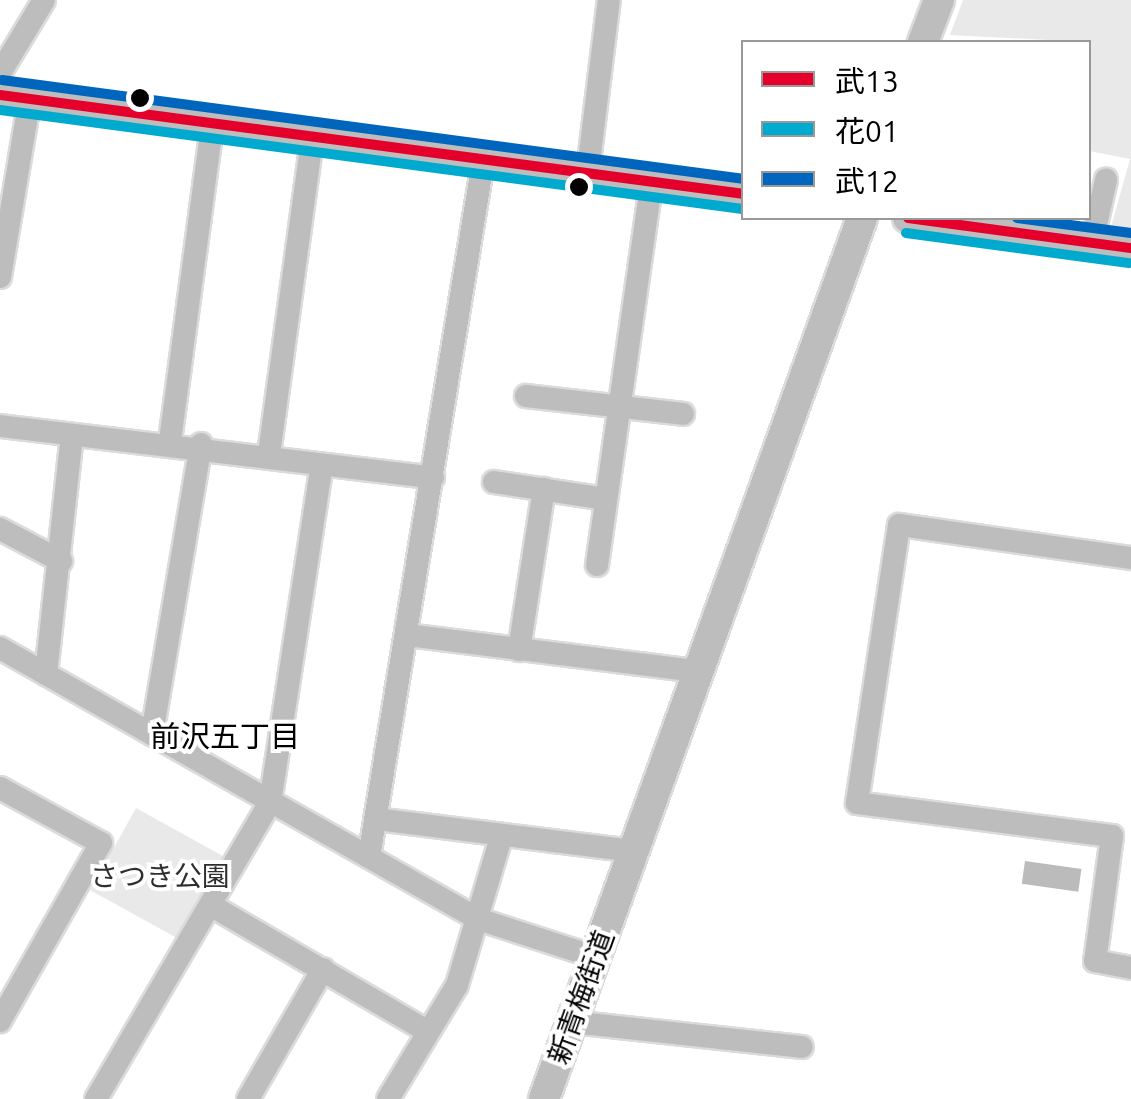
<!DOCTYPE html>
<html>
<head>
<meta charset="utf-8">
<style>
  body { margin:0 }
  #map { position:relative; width:1131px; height:1099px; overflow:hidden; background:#fff; font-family:Ubuntu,"Noto Sans JP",sans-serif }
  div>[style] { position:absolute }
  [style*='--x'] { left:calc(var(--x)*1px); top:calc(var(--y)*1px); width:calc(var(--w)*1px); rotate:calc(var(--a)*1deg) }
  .green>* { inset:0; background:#e9e9e9; transform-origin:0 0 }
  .water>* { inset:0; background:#bbb; transform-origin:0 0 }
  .roads { filter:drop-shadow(2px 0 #dbdbdb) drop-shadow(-2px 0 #dbdbdb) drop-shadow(0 2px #dbdbdb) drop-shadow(0 -2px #dbdbdb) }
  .minor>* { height:22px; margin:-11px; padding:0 11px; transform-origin:11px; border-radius:11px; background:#bdbdbd }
  .major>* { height:30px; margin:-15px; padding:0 15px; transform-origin:15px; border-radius:15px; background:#bdbdbd }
  .bus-1>* { height:10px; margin:-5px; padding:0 5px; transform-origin:5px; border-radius:5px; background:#e4002b }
  .bus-2>* { height:10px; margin:-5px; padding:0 5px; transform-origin:5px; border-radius:5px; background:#00a9ce }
  .bus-3>* { height:10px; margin:-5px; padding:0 5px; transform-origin:5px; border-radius:5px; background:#0065bd }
  .dots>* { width:28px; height:28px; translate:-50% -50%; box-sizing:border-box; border:5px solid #fff; border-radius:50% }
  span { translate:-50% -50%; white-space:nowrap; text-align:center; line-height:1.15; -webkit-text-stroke:8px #fff; paint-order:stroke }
  .park-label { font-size:28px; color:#2e2e2e }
  .street-label { font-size:28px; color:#000 }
  .neighbourhood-label { font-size:30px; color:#000 }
  .legend { position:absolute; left:741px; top:40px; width:350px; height:180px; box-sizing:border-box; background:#fff; border:2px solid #999; margin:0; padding:12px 18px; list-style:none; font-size:30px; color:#000 }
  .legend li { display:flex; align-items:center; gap:20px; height:50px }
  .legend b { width:50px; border:2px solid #999 }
</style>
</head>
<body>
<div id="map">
  <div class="green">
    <div style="clip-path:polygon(963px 0,1131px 0,1131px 248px,1106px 245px,1130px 159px,1089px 151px,1088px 42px,950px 35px)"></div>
    <div style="left:136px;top:808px;width:107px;height:94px;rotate:29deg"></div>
  </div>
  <div class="water">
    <div style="left:1025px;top:861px;width:57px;height:23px;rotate:8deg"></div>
  </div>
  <div class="roads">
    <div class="minor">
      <div style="--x:0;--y:73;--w:85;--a:-58.9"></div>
      <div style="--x:588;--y:170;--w:171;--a:-83"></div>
      <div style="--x:1092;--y:243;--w:65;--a:-77.5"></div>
      <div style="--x:0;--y:277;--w:181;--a:-80.5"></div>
      <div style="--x:526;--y:396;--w:158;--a:6.5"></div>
      <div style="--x:0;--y:426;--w:436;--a:6.8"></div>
      <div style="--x:170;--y:441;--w:327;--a:-82.4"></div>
      <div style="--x:269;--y:454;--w:326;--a:-82.2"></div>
      <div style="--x:494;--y:482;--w:113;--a:8.6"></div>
      <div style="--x:0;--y:529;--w:69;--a:27.7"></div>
      <div style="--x:1131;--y:558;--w:234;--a:-171.9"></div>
      <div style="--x:899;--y:525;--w:281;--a:98.6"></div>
      <div style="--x:857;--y:803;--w:257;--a:7.4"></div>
      <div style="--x:1112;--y:836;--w:126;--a:97.7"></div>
      <div style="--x:1095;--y:961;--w:37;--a:11"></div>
      <div style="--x:597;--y:565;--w:389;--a:-81.9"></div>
      <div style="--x:407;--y:635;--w:293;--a:7.1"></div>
      <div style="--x:0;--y:648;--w:549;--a:29.55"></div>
      <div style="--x:478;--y:919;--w:123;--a:18"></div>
      <div style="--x:519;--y:650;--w:163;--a:-81.2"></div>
      <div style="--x:46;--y:674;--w:240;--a:-83.8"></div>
      <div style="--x:152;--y:734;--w:294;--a:-80.4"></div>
      <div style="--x:0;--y:788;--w:115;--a:28.6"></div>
      <div style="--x:101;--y:843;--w:205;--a:119.6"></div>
      <div style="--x:376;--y:819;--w:259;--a:7.1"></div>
      <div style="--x:369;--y:857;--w:710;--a:-80.68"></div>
      <div style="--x:212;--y:906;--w:249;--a:30.2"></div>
      <div style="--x:572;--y:1022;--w:231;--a:6.2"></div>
      <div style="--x:96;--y:1099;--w:343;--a:-59.6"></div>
      <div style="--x:270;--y:803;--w:342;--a:-81.3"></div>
      <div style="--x:248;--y:1099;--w:150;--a:-60"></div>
      <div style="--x:388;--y:1099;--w:133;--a:-58.8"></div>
      <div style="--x:457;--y:985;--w:154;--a:-73.4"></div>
    </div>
    <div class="major">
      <div style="--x:923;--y:42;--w:45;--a:-69.1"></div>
      <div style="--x:0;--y:95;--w:751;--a:7.58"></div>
      <div style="--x:908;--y:218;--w:225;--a:7.7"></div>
      <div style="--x:544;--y:1099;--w:937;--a:-70.15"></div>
    </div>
  </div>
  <div class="bus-1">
    <div style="--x:0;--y:95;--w:751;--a:7.58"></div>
    <div style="--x:908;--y:218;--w:225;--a:7.7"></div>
  </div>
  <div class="bus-2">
    <div style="--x:0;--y:110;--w:749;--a:7.6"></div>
    <div style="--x:906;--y:233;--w:225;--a:7.7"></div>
  </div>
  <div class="bus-3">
    <div style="--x:2;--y:80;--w:749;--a:7.6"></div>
    <div style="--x:1017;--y:218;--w:115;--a:7.5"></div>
  </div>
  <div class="dots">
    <div style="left:140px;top:98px;background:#000"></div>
    <div style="left:579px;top:187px;background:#000"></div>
  </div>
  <div class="park-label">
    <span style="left:160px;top:876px">さつき公園</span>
  </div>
  <div class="street-label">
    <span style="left:581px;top:997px;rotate:-70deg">新青梅街道</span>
  </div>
  <div class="neighbourhood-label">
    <span style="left:225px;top:736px">前沢五丁目</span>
  </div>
  <ul class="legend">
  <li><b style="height:12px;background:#e4002b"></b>武13</li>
  <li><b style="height:12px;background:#00a9ce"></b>花01</li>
  <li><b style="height:12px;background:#0065bd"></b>武12</li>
  </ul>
</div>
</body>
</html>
